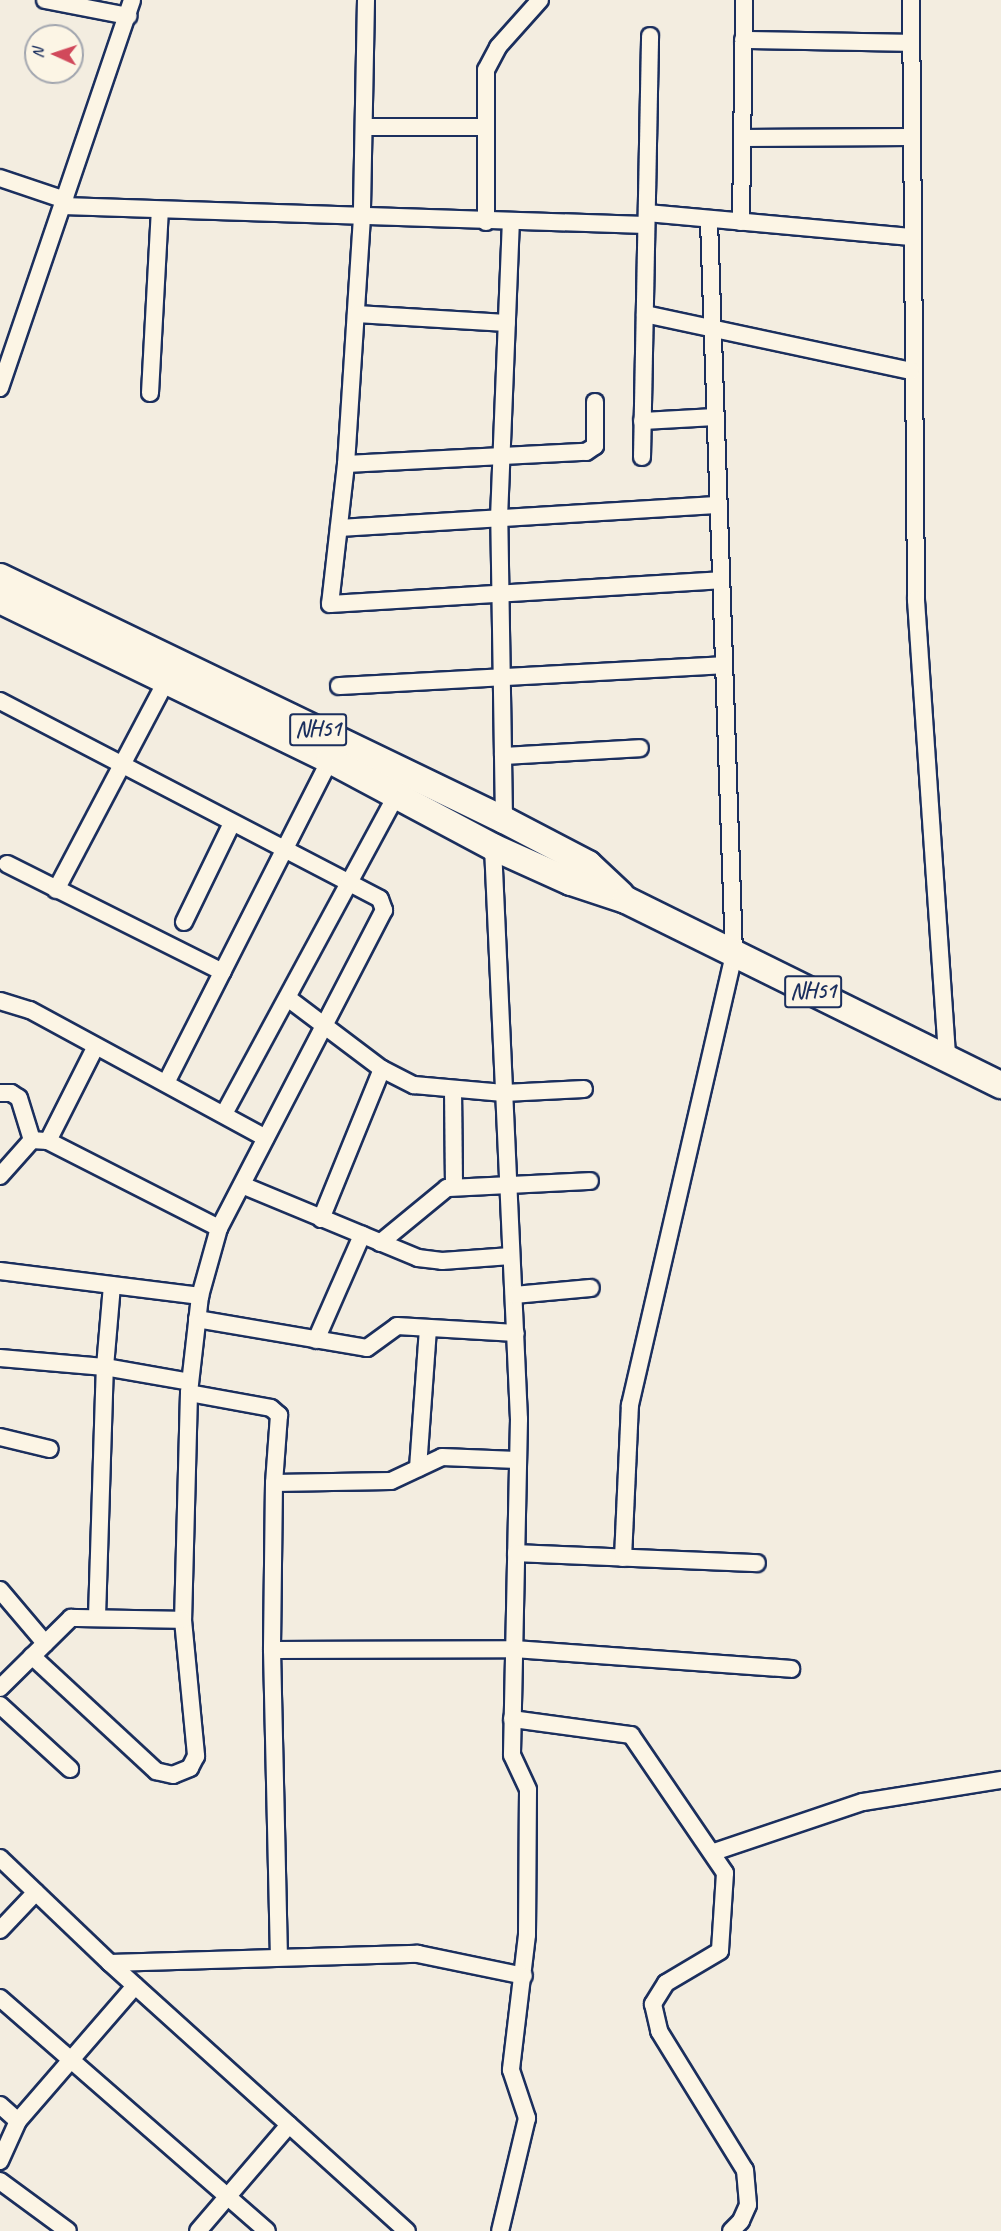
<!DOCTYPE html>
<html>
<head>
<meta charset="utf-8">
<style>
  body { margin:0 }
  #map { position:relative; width:1001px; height:2231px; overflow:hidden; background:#f3ede0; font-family:Caveat,sans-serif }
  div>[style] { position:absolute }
  .roads { filter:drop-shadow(2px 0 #1b2f5e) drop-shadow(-2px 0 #1b2f5e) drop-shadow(0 2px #1b2f5e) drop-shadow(0 -2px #1b2f5e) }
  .minor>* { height:16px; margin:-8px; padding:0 8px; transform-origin:8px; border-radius:8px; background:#fcf5e5 }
  .highway>* { height:26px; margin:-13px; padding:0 13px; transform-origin:13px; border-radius:13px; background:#fcf5e5 }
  span { translate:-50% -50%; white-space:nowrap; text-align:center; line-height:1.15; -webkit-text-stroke:5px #fcf5e5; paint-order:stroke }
  .shield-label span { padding:2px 4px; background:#fcf5e5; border:2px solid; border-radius:4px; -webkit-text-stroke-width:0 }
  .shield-label { font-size:22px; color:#1b2f5e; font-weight:700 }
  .north { position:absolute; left:24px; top:24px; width:60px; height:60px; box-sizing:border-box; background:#fcf5e5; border:2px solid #a2a6af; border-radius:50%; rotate:273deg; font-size:16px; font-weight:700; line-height:24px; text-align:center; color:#1b2f5e }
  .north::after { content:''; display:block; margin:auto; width:21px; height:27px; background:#d1495b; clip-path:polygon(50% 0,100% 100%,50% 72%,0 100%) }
</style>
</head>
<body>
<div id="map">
  <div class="roads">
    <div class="minor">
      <i style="left:45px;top:0;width:85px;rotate:10.9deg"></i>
      <i style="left:366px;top:0;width:217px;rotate:91.1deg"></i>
      <i style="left:362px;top:217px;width:248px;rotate:93.7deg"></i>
      <i style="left:346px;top:464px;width:141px;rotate:96.5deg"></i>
      <i style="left:330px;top:604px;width:391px;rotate:-3.5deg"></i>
      <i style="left:911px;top:0;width:600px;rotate:89.52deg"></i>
      <i style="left:916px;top:600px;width:458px;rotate:86.1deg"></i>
      <i style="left:743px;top:40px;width:167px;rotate:1deg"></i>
      <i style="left:364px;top:127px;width:121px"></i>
      <i style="left:742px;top:138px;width:168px;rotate:-0.3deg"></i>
      <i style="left:0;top:178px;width:69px;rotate:18.7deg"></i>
      <i style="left:63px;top:206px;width:583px;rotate:1.87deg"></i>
      <i style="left:647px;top:213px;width:265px;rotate:5.2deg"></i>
      <i style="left:486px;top:222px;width:152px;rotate:-90deg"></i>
      <i style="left:486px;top:70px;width:26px;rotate:-62deg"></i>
      <i style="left:498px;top:47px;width:63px;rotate:-48.2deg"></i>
      <i style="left:741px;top:222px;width:222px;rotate:-89.2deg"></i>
      <i style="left:356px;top:314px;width:151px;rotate:3.4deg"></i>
      <i style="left:645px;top:314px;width:272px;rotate:12.1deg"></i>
      <i style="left:0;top:388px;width:410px;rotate:-71.2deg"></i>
      <i style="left:150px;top:393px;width:183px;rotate:-86.9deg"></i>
      <i style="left:642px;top:421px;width:74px;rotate:-3.1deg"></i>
      <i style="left:642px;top:457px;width:421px;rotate:-88.9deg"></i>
      <i style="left:346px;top:464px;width:240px;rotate:-2.9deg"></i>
      <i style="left:586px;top:452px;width:11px;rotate:-34deg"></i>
      <i style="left:595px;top:446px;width:44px;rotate:-90deg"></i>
      <i style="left:339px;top:528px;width:378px;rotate:-3.5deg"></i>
      <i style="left:339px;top:686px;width:385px;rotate:-3.1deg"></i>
      <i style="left:0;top:701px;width:428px;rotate:27.5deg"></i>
      <i style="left:380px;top:899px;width:12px;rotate:70deg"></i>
      <i style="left:384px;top:910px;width:358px;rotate:117.4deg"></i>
      <i style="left:219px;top:1228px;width:71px;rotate:105.6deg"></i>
      <i style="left:200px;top:1296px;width:98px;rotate:96.5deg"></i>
      <i style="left:189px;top:1393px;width:227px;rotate:91.5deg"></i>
      <i style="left:183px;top:1620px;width:137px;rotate:84.5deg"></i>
      <i style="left:196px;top:1756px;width:13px;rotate:117deg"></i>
      <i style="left:190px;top:1768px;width:18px;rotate:158deg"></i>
      <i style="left:173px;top:1775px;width:17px;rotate:-167deg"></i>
      <i style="left:156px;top:1771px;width:169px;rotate:-137.2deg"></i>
      <i style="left:503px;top:756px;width:137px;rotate:-3.3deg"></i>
      <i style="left:504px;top:820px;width:302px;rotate:-90.9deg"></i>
      <i style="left:499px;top:518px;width:295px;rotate:-87.7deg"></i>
      <i style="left:493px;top:847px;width:573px;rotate:87.4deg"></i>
      <i style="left:519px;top:1419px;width:336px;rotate:91.2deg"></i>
      <i style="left:512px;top:1755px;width:38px;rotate:65deg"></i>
      <i style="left:528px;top:1790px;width:145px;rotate:90.4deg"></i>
      <i style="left:527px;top:1935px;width:136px;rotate:96.8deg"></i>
      <i style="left:511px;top:2070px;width:51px;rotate:71.6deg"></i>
      <i style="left:527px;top:2118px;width:116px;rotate:103.4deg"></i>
      <i style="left:7px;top:864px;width:241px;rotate:26.6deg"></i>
      <i style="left:56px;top:890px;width:234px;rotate:-62.2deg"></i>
      <i style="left:184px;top:922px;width:110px;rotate:-64.1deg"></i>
      <i style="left:289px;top:999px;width:116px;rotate:37deg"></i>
      <i style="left:382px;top:1069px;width:36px;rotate:27deg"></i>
      <i style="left:414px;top:1085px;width:90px;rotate:5.1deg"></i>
      <i style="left:504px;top:1093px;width:80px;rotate:-2.9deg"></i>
      <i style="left:0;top:1001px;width:31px;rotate:17deg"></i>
      <i style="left:30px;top:1010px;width:268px;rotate:28.5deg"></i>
      <i style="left:166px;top:1083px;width:362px;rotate:-63.1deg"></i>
      <i style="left:453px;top:1089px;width:98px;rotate:89.4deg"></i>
      <i style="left:0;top:1093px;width:11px"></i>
      <i style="left:11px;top:1093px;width:9px;rotate:32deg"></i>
      <i style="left:19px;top:1098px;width:44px;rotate:72.8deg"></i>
      <i style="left:224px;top:1114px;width:362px;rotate:-61.6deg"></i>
      <i style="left:48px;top:1141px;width:106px;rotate:-63.2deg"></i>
      <i style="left:0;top:1176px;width:48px;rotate:-48.4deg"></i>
      <i style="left:32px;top:1140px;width:16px;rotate:4deg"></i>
      <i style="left:48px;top:1141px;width:192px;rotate:27deg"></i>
      <i style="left:242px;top:1185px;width:191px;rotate:22.5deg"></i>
      <i style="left:418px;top:1258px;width:24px;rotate:7deg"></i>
      <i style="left:442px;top:1261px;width:69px;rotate:-4.1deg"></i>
      <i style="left:321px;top:1219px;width:162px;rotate:-67.9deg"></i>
      <i style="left:380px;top:1243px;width:87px;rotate:-39.4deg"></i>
      <i style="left:447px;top:1188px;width:143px;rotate:-2.8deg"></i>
      <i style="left:0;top:1271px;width:202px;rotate:7.1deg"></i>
      <i style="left:514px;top:1295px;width:77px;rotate:-5.2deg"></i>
      <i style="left:197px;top:1319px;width:172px;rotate:9.7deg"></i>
      <i style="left:367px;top:1348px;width:37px;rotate:-36deg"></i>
      <i style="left:397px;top:1326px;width:119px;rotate:3.4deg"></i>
      <i style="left:316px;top:1340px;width:115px;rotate:-66.3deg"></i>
      <i style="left:0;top:1358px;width:105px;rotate:4.9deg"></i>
      <i style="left:105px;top:1367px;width:86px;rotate:10deg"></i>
      <i style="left:189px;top:1393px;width:83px;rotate:10.4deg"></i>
      <i style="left:271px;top:1408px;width:11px;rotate:41deg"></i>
      <i style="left:279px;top:1415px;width:68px;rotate:94.2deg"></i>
      <i style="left:274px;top:1483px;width:167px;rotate:90.7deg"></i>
      <i style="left:272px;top:1650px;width:307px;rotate:88.7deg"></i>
      <i style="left:0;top:1437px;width:51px;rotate:13.5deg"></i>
      <i style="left:418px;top:1468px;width:140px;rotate:-85.9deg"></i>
      <i style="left:274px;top:1483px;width:117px;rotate:-1deg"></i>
      <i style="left:391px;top:1481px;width:56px;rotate:-25.2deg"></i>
      <i style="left:442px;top:1457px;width:75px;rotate:2.3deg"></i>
      <i style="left:516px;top:1553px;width:241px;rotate:2.4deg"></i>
      <i style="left:623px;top:1558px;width:153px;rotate:-87.4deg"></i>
      <i style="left:630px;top:1405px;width:462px;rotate:-77deg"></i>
      <i style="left:734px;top:955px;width:736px;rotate:-91.95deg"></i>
      <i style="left:0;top:1590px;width:70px;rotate:49.7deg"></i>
      <i style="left:97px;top:1617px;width:250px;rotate:-88.2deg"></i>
      <i style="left:105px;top:1367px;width:82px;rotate:-85.1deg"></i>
      <i style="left:272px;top:1650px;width:242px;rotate:-0.2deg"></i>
      <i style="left:514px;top:1649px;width:278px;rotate:4.1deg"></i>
      <i style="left:0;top:1688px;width:100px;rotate:-44.6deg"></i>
      <i style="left:71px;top:1618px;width:112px;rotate:1deg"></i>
      <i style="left:0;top:1705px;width:95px;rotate:42.4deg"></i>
      <i style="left:512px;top:1719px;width:120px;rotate:7.7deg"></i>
      <i style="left:631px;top:1735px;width:167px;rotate:55.7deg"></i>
      <i style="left:725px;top:1873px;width:78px;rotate:93.7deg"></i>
      <i style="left:720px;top:1951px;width:63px;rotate:149.3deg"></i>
      <i style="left:666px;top:1983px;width:25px;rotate:122deg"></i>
      <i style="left:653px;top:2004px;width:28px;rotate:77deg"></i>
      <i style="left:659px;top:2031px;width:163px;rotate:58.3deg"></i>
      <i style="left:745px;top:2170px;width:35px;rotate:85deg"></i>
      <i style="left:748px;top:2205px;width:17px;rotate:114deg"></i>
      <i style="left:741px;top:2221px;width:14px;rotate:135deg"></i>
      <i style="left:714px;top:1852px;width:157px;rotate:-18.6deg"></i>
      <i style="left:863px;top:1802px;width:140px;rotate:-9.1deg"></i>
      <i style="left:0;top:1858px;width:152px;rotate:43.7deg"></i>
      <i style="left:110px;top:1963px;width:400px;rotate:42.1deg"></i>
      <i style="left:0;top:1930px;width:52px;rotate:-46.5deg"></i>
      <i style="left:110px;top:1963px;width:308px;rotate:-1.7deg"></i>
      <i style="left:418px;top:1954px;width:108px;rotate:11.7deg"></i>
      <i style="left:0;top:1998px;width:354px;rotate:41.1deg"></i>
      <i style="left:0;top:2105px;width:24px;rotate:42deg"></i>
      <i style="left:0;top:2161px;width:44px;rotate:-65.8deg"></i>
      <i style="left:18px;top:2121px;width:179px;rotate:-49.1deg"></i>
      <i style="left:0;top:2181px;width:84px;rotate:36.3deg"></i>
      <i style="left:198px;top:2231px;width:140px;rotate:-49.4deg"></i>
    </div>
    <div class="highway">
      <i style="left:0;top:577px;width:560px;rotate:25.74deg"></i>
      <i style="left:504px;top:820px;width:95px;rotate:27.6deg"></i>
      <i style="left:588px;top:864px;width:45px;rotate:43.2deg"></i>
      <i style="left:0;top:600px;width:367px;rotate:25.9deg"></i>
      <i style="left:330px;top:760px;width:185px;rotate:28.1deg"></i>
      <i style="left:493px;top:847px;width:85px;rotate:24.2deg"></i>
      <i style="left:571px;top:882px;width:58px;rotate:18.1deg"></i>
      <i style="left:626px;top:900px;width:418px;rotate:26.3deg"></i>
    </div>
  </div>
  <div class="shield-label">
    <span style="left:318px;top:730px">NH51</span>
    <span style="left:813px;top:992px">NH51</span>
  </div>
  <div class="north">N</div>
</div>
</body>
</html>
